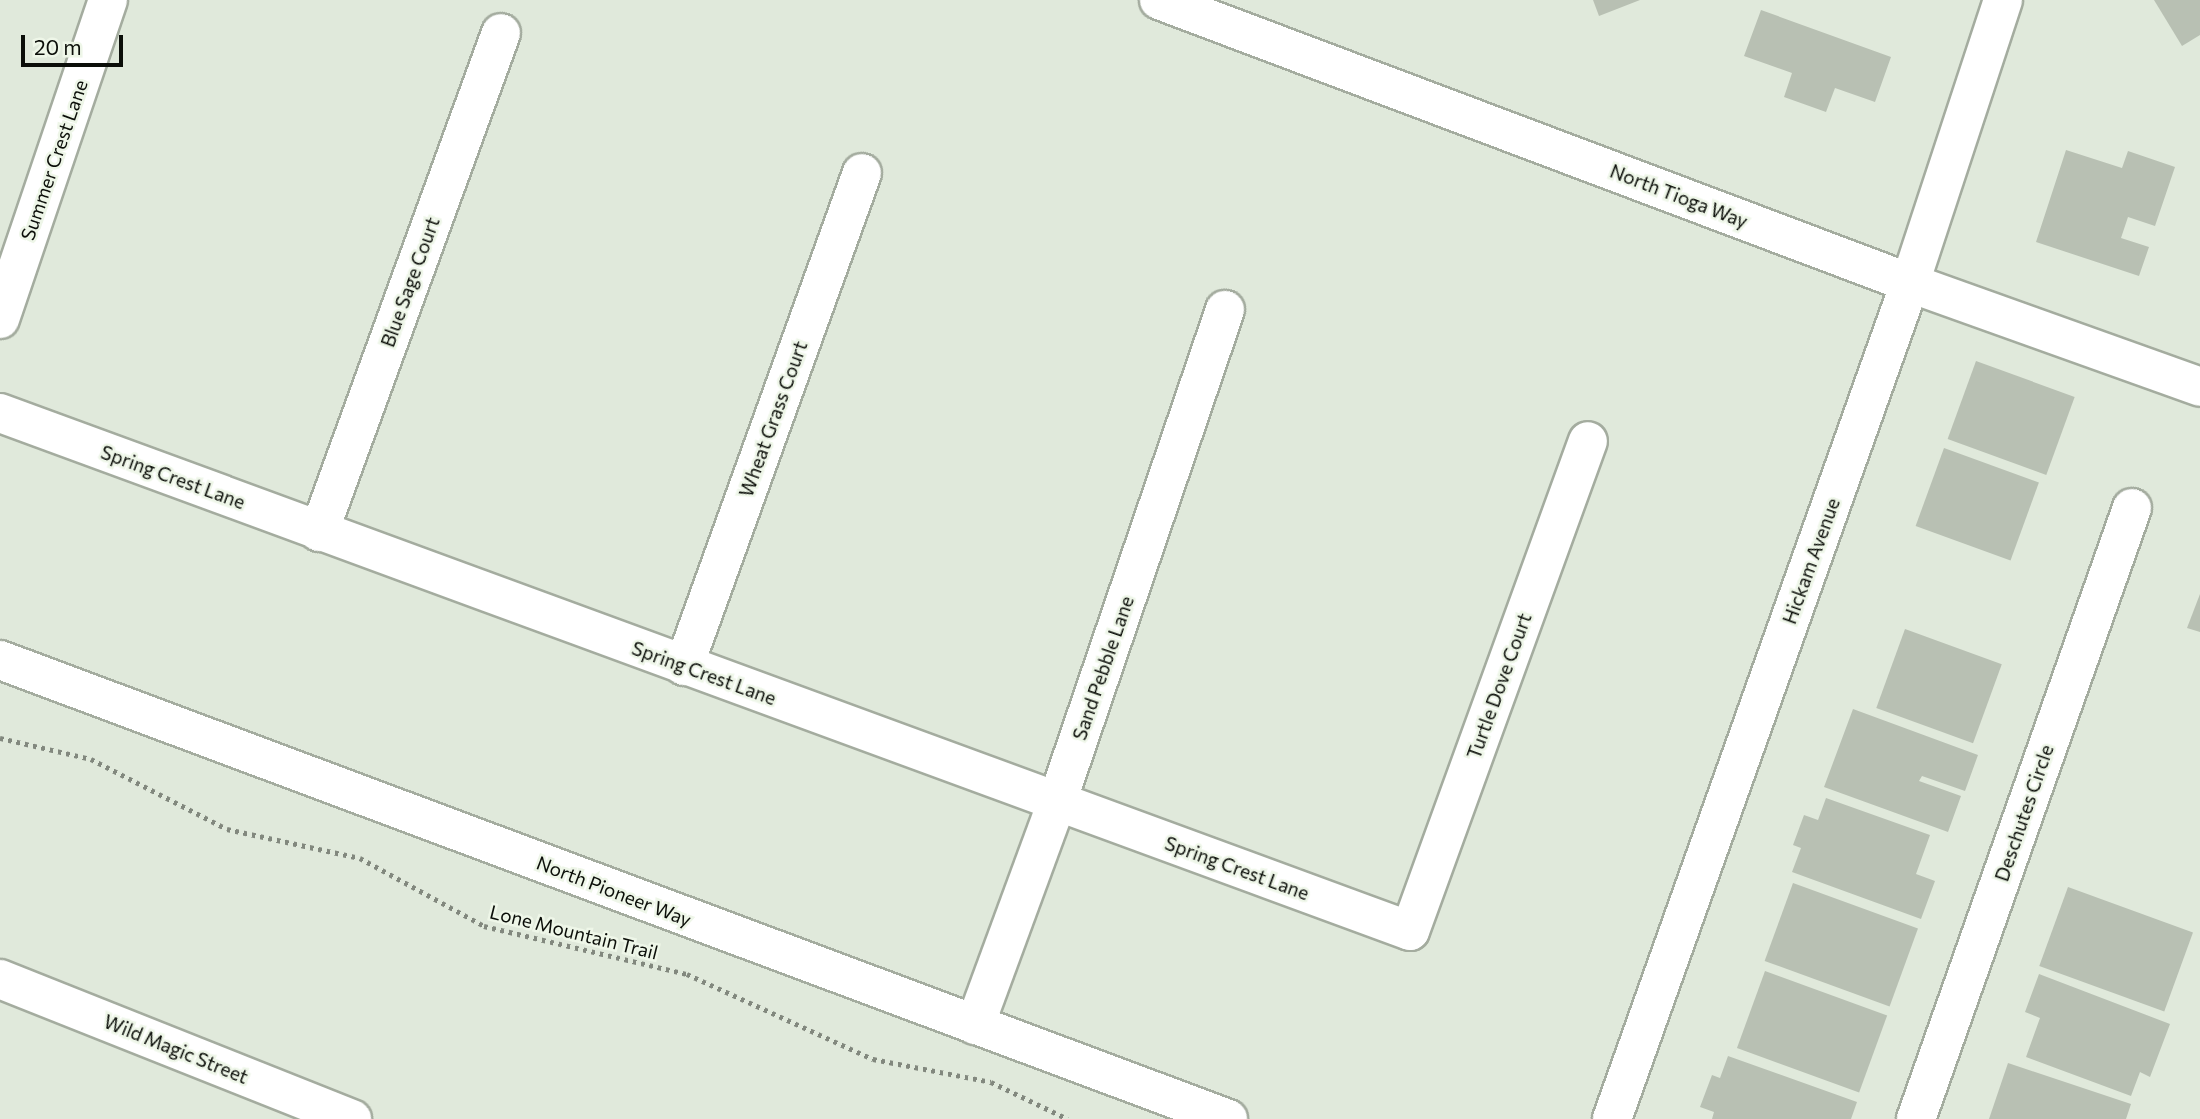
<!DOCTYPE html>
<html>
<head>
<meta charset="utf-8">
<style>
  body { margin:0 }
  #map { position:relative; width:2200px; height:1119px; overflow:hidden; background:#e0e9db; font-family:Commissioner,sans-serif }
  div>[style] { position:absolute }
  .building>* { inset:0; background:#b8c0b3; transform-origin:0 0 }
  .path>* { height:4.5px; margin-top:-2.25px; transform-origin:0; background:repeating-linear-gradient(90deg,#82887e 0 3.5px,transparent 0 8.5px) }
  .roads { filter:drop-shadow(2px 0 #a4ac9f) drop-shadow(-2px 0 #a4ac9f) drop-shadow(0 2px #a4ac9f) drop-shadow(0 -2px #a4ac9f) }
  .minor>* { height:38px; margin:-19px; padding:0 19px; transform-origin:19px; border-radius:19px; background:#fff }
  .tertiary>* { height:38px; margin:-19px; padding:0 19px; transform-origin:19px; border-radius:19px; background:#fff }
  span { translate:-50% -50%; white-space:nowrap; text-align:center; line-height:1.15; -webkit-text-stroke:5px #eef6e8; paint-order:stroke }
  .street-label { font-size:19px; color:#0b0e09 }
  .scale { position:absolute; left:21px; top:35px; width:102px; height:32px; box-sizing:border-box; border:4px solid #0b0e09; border-top:0; padding-left:9px; font-size:21px; line-height:24px; white-space:nowrap; color:#0b0e09; -webkit-text-stroke:5px #eef6e8; paint-order:stroke }
</style>
</head>
<body>
<div id="map">
  <div class="building">
    <i style="clip-path:polygon(1593px 0,1640px 0,1599px 16px)"></i>
    <i style="clip-path:polygon(2154px 0,2200px 0,2200px 35px,2182px 46px)"></i>
    <i style="clip-path:polygon(1761px 10px,1891px 57px,1875px 102px,1835px 88px,1826px 112px,1784px 97px,1792px 73px,1744px 56px)"></i>
    <i style="clip-path:polygon(2066px 150px,2122px 168px,2128px 151px,2175px 167px,2155px 226px,2128px 217px,2121px 238px,2149px 247px,2139px 276px,2036px 242px)"></i>
    <i style="left:1976px;top:361px;width:105px;height:83px;rotate:20deg"></i>
    <i style="left:1944px;top:448px;width:101px;height:83px;rotate:20deg"></i>
    <i style="clip-path:polygon(2200px 594px,2200px 632px,2187px 628px)"></i>
    <i style="left:1905px;top:629px;width:103px;height:84px;rotate:20deg"></i>
    <i style="clip-path:polygon(1853px 709px,1978px 755px,1965px 791px,1922px 776px,1919px 781px,1961px 796px,1948px 832px,1824px 787px)"></i>
    <i style="clip-path:polygon(1826px 798px,1930px 835px,1916px 874px,1935px 881px,1921px 919px,1792px 872px,1801px 848px,1793px 845px,1804px 815px,1818px 820px)"></i>
    <i style="left:1793px;top:883px;width:133px;height:83px;rotate:20deg"></i>
    <i style="left:2068px;top:887px;width:133px;height:84px;rotate:20deg"></i>
    <i style="left:1765px;top:971px;width:130px;height:82px;rotate:20deg"></i>
    <i style="clip-path:polygon(2039px 974px,2170px 1024px,2150px 1077px,2140px 1072px,2131px 1096px,2026px 1057px,2040px 1018px,2025px 1012px)"></i>
    <i style="clip-path:polygon(1728px 1056px,1857px 1102px,1851px 1119px,1712px 1119px,1714px 1112px,1700px 1107px,1712px 1075px,1720px 1078px)"></i>
    <i style="clip-path:polygon(2008px 1063px,2131px 1104px,2126px 1119px,1989px 1119px)"></i>
  </div>
  <div class="path">
    <i style="left:0;top:738px;width:93px;rotate:13deg"></i>
    <i style="left:91px;top:759px;width:153px;rotate:27.2deg"></i>
    <i style="left:227px;top:829px;width:136px;rotate:12.3deg"></i>
    <i style="left:360px;top:858px;width:141px;rotate:28.7deg"></i>
    <i style="left:484px;top:926px;width:209px;rotate:13.3deg"></i>
    <i style="left:687px;top:974px;width:205px;rotate:24.6deg"></i>
    <i style="left:873px;top:1059px;width:120px;rotate:11deg"></i>
    <i style="left:991px;top:1082px;width:85px;rotate:25.7deg"></i>
  </div>
  <div class="roads">
    <div class="minor">
      <i style="left:1159px;top:0;width:803px;rotate:20.65deg"></i>
      <i style="left:1910px;top:283px;width:308px;rotate:19.7deg"></i>
      <i style="left:0;top:319px;width:337px;rotate:-71.3deg"></i>
      <i style="left:0;top:413px;width:1502px;rotate:20.17deg"></i>
      <i style="left:1410px;top:931px;width:521px;rotate:-70.04deg"></i>
      <i style="left:319px;top:532px;width:531px;rotate:-69.96deg"></i>
      <i style="left:684px;top:666px;width:524px;rotate:-70.15deg"></i>
      <i style="left:0;top:979px;width:379px;rotate:21.7deg"></i>
      <i style="left:975px;top:1025px;width:238px;rotate:-69.8deg"></i>
      <i style="left:1057px;top:802px;width:520px;rotate:-71.15deg"></i>
      <i style="left:1916px;top:1119px;width:648px;rotate:-70.53deg"></i>
    </div>
    <div class="tertiary">
      <i style="left:0;top:660px;width:1311px;rotate:20.49deg"></i>
      <i style="left:1612px;top:1119px;width:888px;rotate:-70.38deg"></i>
      <i style="left:1910px;top:283px;width:298px;rotate:-71.8deg"></i>
    </div>
  </div>
  <div class="street-label">
    <span style="left:54px;top:160px;rotate:-71deg">Summer Crest Lane</span>
    <span style="left:1679px;top:196px;rotate:21deg">North Tioga Way</span>
    <span style="left:410px;top:282px;rotate:-70deg">Blue Sage Court</span>
    <span style="left:773px;top:419px;rotate:-70deg">Wheat Grass Court</span>
    <span style="left:173px;top:477px;rotate:20deg">Spring Crest Lane</span>
    <span style="left:1811px;top:561px;rotate:-70deg">Hickam Avenue</span>
    <span style="left:1103px;top:668px;rotate:-71deg">Sand Pebble Lane</span>
    <span style="left:704px;top:673px;rotate:20deg">Spring Crest Lane</span>
    <span style="left:1499px;top:686px;rotate:-70deg">Turtle Dove Court</span>
    <span style="left:2024px;top:813px;rotate:-71deg">Deschutes Circle</span>
    <span style="left:1237px;top:868px;rotate:20deg">Spring Crest Lane</span>
    <span style="left:614px;top:891px;rotate:21deg">North Pioneer Way</span>
    <span style="left:574px;top:932px;rotate:14deg">Lone Mountain Trail</span>
    <span style="left:176px;top:1049px;rotate:22deg">Wild Magic Street</span>
  </div>
  <div class="scale">20 m</div>
</div>
</body>
</html>
